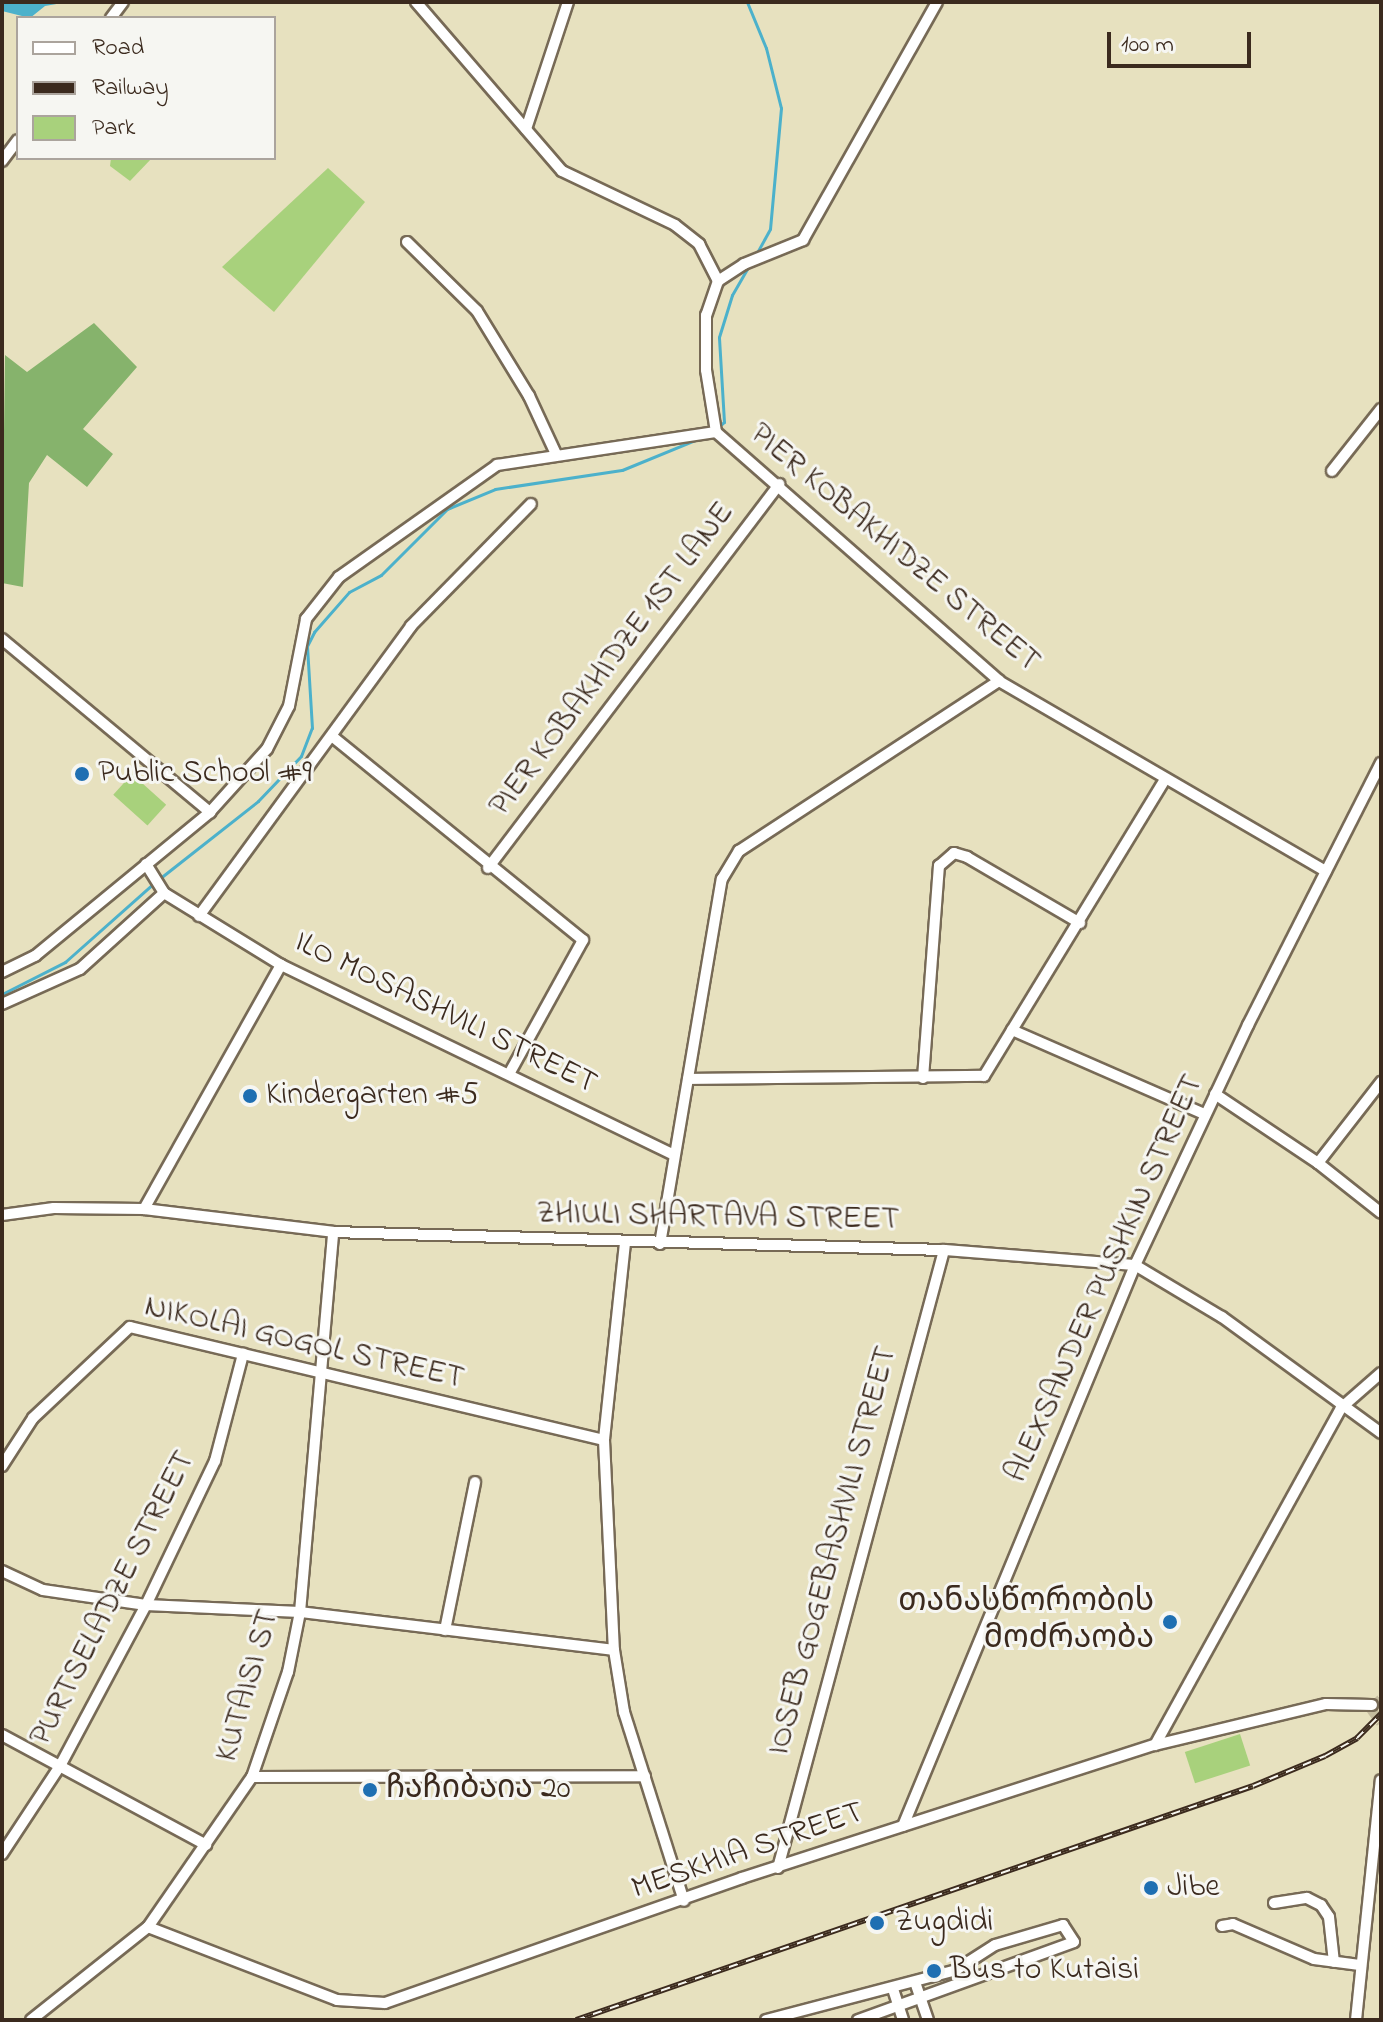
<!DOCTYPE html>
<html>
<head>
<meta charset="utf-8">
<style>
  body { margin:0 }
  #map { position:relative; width:1383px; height:2022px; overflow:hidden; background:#e7e1bf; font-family:"Indie Flower","Noto Sans Georgian",sans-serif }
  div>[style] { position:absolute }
  .green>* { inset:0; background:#a8d17c; transform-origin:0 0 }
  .forest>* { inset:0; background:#86b36c }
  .water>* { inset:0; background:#4cb1cb }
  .stream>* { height:3px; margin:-1.5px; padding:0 1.5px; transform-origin:1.5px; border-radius:1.5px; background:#4cb1cb }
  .minor-tunnel>* { height:10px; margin-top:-5px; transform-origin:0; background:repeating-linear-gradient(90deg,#c5bc9f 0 10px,transparent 0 15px) }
  .roads { filter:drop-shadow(2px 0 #776a56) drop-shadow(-2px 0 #776a56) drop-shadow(0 2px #776a56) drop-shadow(0 -2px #776a56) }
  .minor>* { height:10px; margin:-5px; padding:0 5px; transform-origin:5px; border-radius:5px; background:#fff }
  .rail>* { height:6px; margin-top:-3px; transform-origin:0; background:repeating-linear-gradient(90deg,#f6f6f2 0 9px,#3b2a1e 0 18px); box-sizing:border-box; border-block:2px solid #3b2a1e }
  .dots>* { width:22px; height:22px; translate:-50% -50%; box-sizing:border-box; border:4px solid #f6f6f2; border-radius:50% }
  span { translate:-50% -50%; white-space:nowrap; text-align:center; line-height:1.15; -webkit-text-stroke:6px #f6f6f2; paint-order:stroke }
  .street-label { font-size:32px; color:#3b2a1e }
  .poi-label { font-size:32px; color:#3b2a1e }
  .left { translate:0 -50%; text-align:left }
  .right { translate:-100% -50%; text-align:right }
  .frame { position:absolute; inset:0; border:4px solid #3b2a1e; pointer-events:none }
  .legend { position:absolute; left:16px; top:16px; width:260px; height:144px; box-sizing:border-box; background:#f6f6f2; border:2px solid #aba49d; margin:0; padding:10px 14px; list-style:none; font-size:24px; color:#3b2a1e }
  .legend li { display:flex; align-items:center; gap:16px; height:40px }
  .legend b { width:40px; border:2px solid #aba49d }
  .scale { position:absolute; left:1107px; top:32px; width:144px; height:36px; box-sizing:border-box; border:4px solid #3b2a1e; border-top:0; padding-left:10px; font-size:24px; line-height:28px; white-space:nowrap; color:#3b2a1e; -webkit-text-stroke:6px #f6f6f2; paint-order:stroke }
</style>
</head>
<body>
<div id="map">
  <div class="green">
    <i style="clip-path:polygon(111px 158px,152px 158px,130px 181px,110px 166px)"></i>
    <i style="clip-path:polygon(328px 168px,365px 202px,274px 312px,222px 267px)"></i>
    <i style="left:132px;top:774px;width:46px;height:28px;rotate:42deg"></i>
    <i style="left:1240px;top:1734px;width:33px;height:58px;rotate:72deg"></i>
  </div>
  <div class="forest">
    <i style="clip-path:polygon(94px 323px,137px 367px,83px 429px,113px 454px,87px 487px,47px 455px,29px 483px,23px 587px,2px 583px,5px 355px,27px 372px)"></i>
  </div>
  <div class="water">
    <i style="clip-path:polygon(2px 2px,68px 2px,45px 6px,30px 18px,2px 11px)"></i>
  </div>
  <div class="stream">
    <i style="left:747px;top:2px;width:50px;rotate:67.6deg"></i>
    <i style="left:766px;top:48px;width:62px;rotate:76deg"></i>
    <i style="left:781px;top:108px;width:121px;rotate:95.2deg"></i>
    <i style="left:770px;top:229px;width:31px;rotate:119deg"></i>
    <i style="left:717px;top:428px;width:9px;rotate:-41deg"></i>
    <i style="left:724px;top:422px;width:85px;rotate:-93.4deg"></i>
    <i style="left:719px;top:337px;width:44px;rotate:-72.8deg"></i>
    <i style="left:732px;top:295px;width:34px;rotate:-60deg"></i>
    <i style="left:159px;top:879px;width:126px;rotate:-38.2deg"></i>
    <i style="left:258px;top:801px;width:62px;rotate:-46.3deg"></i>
    <i style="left:301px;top:756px;width:30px;rotate:-69deg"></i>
    <i style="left:312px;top:728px;width:82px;rotate:-93.5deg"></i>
    <i style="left:307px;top:646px;width:16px;rotate:-63deg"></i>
    <i style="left:314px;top:632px;width:53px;rotate:-48.8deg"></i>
    <i style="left:349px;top:592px;width:36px;rotate:-28deg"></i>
    <i style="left:381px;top:575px;width:93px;rotate:-45deg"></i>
    <i style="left:447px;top:509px;width:52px;rotate:-22.6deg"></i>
    <i style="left:495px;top:489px;width:128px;rotate:-8.5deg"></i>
    <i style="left:622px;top:470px;width:84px;rotate:-22.3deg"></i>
    <i style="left:2px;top:994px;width:71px;rotate:-26.9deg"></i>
    <i style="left:65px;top:962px;width:118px;rotate:-41.6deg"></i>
  </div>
  <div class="minor-tunnel">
    <i style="left:1381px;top:1699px;width:14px;rotate:135deg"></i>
    <i style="left:1371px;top:1709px;width:17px;rotate:54deg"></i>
  </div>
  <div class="roads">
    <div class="minor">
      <i style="left:416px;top:2px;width:223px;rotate:49.2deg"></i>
      <i style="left:562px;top:171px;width:125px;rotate:25.5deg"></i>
      <i style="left:675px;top:225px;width:31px;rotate:38deg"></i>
      <i style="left:699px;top:244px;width:42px;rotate:62.8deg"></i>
      <i style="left:718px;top:281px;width:36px;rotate:109deg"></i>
      <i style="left:706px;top:315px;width:55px;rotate:90deg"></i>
      <i style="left:706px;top:370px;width:63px;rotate:80.8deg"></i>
      <i style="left:111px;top:18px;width:20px;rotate:-53deg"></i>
      <i style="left:526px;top:129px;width:134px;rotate:-71.7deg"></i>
      <i style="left:2px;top:161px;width:26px;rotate:-53deg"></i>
      <i style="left:407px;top:242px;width:98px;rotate:44.6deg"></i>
      <i style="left:477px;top:311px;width:100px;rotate:58.5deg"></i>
      <i style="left:529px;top:396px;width:64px;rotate:65deg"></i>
      <i style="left:718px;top:281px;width:31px;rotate:-33deg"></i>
      <i style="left:744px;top:264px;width:64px;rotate:-22.1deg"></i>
      <i style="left:803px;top:240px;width:273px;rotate:-60.6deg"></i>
      <i style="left:716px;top:432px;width:377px;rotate:41.3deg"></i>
      <i style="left:999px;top:681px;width:378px;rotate:30.2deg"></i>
      <i style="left:1332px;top:471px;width:79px;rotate:-51.7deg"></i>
      <i style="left:2px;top:639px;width:271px;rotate:39.8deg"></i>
      <i style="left:333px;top:737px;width:322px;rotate:39.1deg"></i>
      <i style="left:583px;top:940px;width:151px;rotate:118.9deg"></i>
      <i style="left:146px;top:864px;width:34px;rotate:58deg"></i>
      <i style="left:164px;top:893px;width:137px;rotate:31.6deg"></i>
      <i style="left:281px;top:965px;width:434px;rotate:25.8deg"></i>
      <i style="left:488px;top:868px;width:482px;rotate:-52.8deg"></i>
      <i style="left:199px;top:916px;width:359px;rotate:-53.8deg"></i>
      <i style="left:411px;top:626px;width:171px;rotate:-45.5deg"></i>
      <i style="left:2px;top:972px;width:37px;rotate:-26deg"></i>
      <i style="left:35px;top:956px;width:227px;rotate:-39.4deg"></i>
      <i style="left:210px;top:812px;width:85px;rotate:-47.9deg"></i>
      <i style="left:267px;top:749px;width:48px;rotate:-62.9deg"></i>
      <i style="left:289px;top:706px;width:89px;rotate:-78.9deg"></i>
      <i style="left:306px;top:619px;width:53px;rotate:-51.8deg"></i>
      <i style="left:339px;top:577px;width:194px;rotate:-35.3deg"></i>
      <i style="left:497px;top:465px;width:221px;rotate:-8.6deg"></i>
      <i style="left:2px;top:1004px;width:85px;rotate:-24.2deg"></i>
      <i style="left:80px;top:969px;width:113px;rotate:-42.1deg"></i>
      <i style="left:1012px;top:1030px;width:210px;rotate:23.6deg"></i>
      <i style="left:923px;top:1078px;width:213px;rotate:-85.7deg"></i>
      <i style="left:939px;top:866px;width:20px;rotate:-41deg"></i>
      <i style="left:954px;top:853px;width:14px;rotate:17deg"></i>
      <i style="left:967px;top:857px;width:131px;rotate:30.3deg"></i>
      <i style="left:688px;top:1079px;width:296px;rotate:-0.6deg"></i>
      <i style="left:984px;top:1076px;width:348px;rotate:-58.6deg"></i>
      <i style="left:1215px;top:1094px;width:124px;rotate:33.8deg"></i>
      <i style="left:1318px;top:1163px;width:80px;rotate:38.4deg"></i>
      <i style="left:1318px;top:1163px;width:103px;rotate:-52.1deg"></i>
      <i style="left:144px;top:1209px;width:280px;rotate:-60.7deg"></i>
      <i style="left:2px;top:1215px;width:52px;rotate:-7.7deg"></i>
      <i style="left:54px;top:1208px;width:90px;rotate:0.6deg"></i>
      <i style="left:144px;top:1209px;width:190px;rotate:6.9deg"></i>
      <i style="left:333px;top:1232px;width:611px;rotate:1.69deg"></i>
      <i style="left:944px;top:1250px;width:192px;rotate:4.5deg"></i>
      <i style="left:1135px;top:1265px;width:101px;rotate:30.9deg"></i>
      <i style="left:1222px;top:1317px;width:197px;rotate:36.1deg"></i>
      <i style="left:625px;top:1243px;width:198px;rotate:96.1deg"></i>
      <i style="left:604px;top:1440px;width:210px;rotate:87.3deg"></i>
      <i style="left:614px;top:1650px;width:63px;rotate:80.8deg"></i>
      <i style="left:624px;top:1712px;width:198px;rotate:72.4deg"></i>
      <i style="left:660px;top:1244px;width:370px;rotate:-80.4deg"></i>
      <i style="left:722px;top:879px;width:33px;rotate:-59deg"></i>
      <i style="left:739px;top:851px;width:311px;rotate:-33.2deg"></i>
      <i style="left:2px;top:1466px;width:57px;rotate:-57.1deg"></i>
      <i style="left:33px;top:1418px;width:133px;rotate:-43.2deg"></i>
      <i style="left:130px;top:1327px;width:487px;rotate:13.4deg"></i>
      <i style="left:2px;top:1571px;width:45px;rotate:24.9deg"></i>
      <i style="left:43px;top:1590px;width:104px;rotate:8.3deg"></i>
      <i style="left:146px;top:1605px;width:154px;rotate:2.6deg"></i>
      <i style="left:300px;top:1612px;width:316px;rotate:6.9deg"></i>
      <i style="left:445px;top:1630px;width:151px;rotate:-78.5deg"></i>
      <i style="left:2px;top:1735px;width:232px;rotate:28.3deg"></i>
      <i style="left:1155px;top:1745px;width:385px;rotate:-61.1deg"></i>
      <i style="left:1341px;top:1408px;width:53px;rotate:-41.2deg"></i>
      <i style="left:252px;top:1777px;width:393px;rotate:-0.1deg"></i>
      <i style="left:903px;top:1826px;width:609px;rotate:-67.52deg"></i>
      <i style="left:1136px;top:1263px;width:263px;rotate:-64.8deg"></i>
      <i style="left:1248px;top:1025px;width:294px;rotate:-63.1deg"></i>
      <i style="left:2px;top:1854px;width:105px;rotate:-56.6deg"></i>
      <i style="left:60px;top:1766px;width:183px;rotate:-61.9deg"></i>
      <i style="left:146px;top:1605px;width:160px;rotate:-64.4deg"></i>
      <i style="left:215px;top:1461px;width:111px;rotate:-75.3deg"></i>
      <i style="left:778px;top:1868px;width:640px;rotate:-74.96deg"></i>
      <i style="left:1274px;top:1903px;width:33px;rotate:-9deg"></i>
      <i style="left:1307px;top:1898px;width:16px;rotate:27deg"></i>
      <i style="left:1321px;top:1905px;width:14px;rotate:56deg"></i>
      <i style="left:1329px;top:1917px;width:45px;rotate:83.7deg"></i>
      <i style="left:1222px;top:1926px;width:11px;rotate:-10deg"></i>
      <i style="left:1233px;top:1924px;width:88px;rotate:23.4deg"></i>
      <i style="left:1314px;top:1959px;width:46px;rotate:7.4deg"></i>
      <i style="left:148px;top:1927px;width:203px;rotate:21.1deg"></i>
      <i style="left:337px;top:2000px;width:48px;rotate:3.6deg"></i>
      <i style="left:385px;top:2003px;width:378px;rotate:-19.3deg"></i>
      <i style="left:742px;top:1878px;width:434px;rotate:-17.9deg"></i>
      <i style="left:1155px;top:1745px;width:176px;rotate:-13.5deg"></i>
      <i style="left:1326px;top:1704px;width:46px;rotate:1.2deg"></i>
      <i style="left:915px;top:1982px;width:40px;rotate:71.1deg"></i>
      <i style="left:893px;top:1989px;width:33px;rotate:72deg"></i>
      <i style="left:31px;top:2020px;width:149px;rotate:-38.5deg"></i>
      <i style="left:148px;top:1927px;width:183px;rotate:-55.3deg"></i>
      <i style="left:252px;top:1777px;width:111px;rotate:-71.1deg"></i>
      <i style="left:288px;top:1672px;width:61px;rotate:-78.7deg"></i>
      <i style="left:300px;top:1612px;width:381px;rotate:-85deg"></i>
      <i style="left:766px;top:2020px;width:196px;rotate:-14.7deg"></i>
      <i style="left:956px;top:1970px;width:46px;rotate:-32.7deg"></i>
      <i style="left:995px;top:1945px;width:71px;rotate:-16.4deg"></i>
      <i style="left:1063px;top:1925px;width:20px;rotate:57deg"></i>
      <i style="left:1074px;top:1942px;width:230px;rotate:160.1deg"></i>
      <i style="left:1356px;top:2020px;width:241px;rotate:-84.1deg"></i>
    </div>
  </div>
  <div class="rail">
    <i style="left:576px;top:2020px;width:716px;rotate:-19.07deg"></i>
    <i style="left:1253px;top:1786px;width:78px;rotate:-22.6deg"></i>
    <i style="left:1325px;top:1756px;width:37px;rotate:-29deg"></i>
    <i style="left:1357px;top:1738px;width:34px;rotate:-45deg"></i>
  </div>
  <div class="dots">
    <i style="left:82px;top:774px;background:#1f6fb2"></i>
    <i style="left:250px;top:1096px;background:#1f6fb2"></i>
    <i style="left:1170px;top:1622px;background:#1f6fb2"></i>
    <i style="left:370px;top:1790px;background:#1f6fb2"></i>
    <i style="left:1151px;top:1888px;background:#1f6fb2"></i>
    <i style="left:877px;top:1923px;background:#1f6fb2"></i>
    <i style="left:934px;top:1971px;background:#1f6fb2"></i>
  </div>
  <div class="street-label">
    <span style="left:894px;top:549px;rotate:40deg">PIER KOBAKHIDZE STREET</span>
    <span style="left:613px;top:660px;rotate:-53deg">PIER KOBAKHIDZE 1ST LANE</span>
    <span style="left:445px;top:1014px;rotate:26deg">ILO MOSASHVILI STREET</span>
    <span style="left:718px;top:1218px;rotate:1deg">ZHIULI SHARTAVA STREET</span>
    <span style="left:1106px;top:1279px;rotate:-66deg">ALEXSANDER PUSHKIN STREET</span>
    <span style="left:304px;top:1344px;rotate:13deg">NIKOLAI GOGOL STREET</span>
    <span style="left:834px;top:1551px;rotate:-75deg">IOSEB GOGEBASHVILI STREET</span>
    <span style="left:114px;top:1599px;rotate:-63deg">PURTSELADZE STREET</span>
    <span style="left:249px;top:1686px;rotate:-74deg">KUTAISI ST</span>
    <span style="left:748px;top:1852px;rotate:-19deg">MESKHIA STREET</span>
  </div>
  <div class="poi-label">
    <span class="left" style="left:98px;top:774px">Public School #9</span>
    <span class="left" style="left:266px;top:1096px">Kindergarten #5</span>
    <span class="right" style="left:1154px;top:1622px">თანასწორობის<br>მოძრაობა</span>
    <span class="left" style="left:386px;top:1790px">ჩაჩიბაია 20</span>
    <span class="left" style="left:1167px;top:1888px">Jibe</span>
    <span class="left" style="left:895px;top:1923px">Zugdidi</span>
    <span class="left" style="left:950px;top:1971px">Bus to Kutaisi</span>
  </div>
  <div class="frame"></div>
  <ul class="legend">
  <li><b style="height:10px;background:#fff"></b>Road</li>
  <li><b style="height:10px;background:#3b2a1e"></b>Railway</li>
  <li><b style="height:22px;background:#a8d17c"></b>Park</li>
  </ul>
  <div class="scale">100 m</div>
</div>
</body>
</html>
